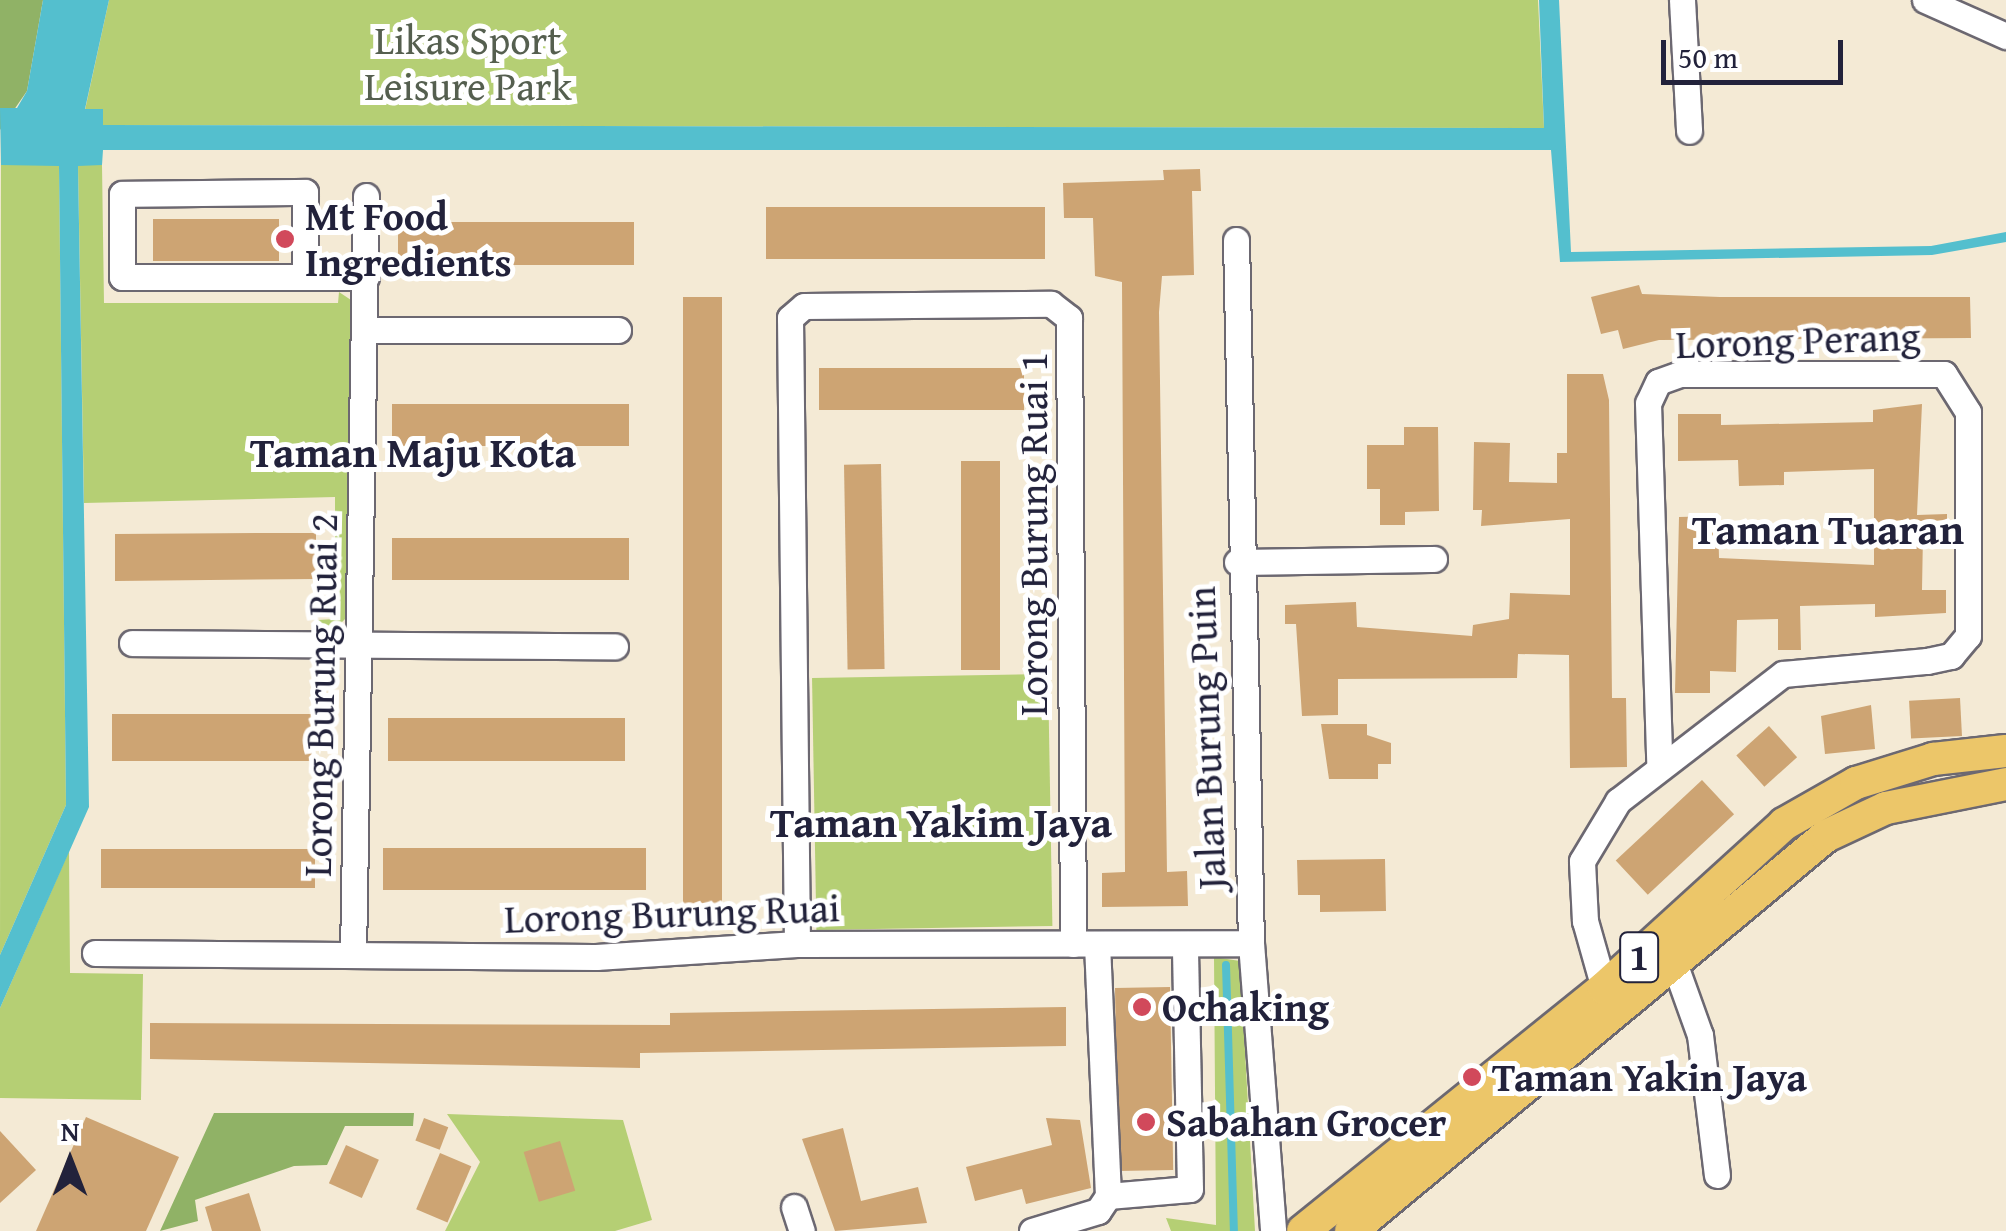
<!DOCTYPE html>
<html>
<head>
<meta charset="utf-8">
<style>
  body { margin:0 }
  #map { position:relative; width:2006px; height:1231px; overflow:hidden; background:#f4ead5; font-family:"Gentium Book Plus",serif }
  div>[style] { position:absolute }
  .green>* { inset:0; background:#b5cf74; transform-origin:0 0 }
  .forest>* { inset:0; background:#90b266 }
  .water>* { inset:0; background:#54bfce }
  .stream>* { height:8px; margin:-4px; padding:0 4px; transform-origin:4px; border-radius:4px; background:#54bfce }
  .building>* { inset:0; background:#cda473; transform-origin:0 0 }
  .roads { filter:drop-shadow(2px 0 #6c6871) drop-shadow(-2px 0 #6c6871) drop-shadow(0 2px #6c6871) drop-shadow(0 -2px #6c6871) }
  .minor>* { height:25px; margin:-12.5px; padding:0 12.5px; transform-origin:12.5px; border-radius:12.5px; background:#fff }
  .major>* { height:32px; margin:-16px; padding:0 16px; transform-origin:16px; border-radius:16px; background:#ecc669 }
  .dots>* { width:28px; height:28px; translate:-50% -50%; box-sizing:border-box; border:5px solid #fff; border-radius:50% }
  span { translate:-50% -50%; white-space:nowrap; text-align:center; line-height:1.15; -webkit-text-stroke:10px #fff; paint-order:stroke }
  .shield-label span { padding:2px 8px; background:#fff; border:2px solid; border-radius:8px; -webkit-text-stroke-width:0 }
  .shield-label { font-size:38px; color:#22223b; font-weight:700 }
  .park-label { font-size:40px; color:#555f4f }
  .poi-label { font-size:40px; color:#22223b; font-weight:700 }
  .left { translate:0 -50%; text-align:left }
  .street-label { font-size:40px; color:#22223b }
  .neighbourhood-label { font-size:42px; color:#22223b; font-weight:700 }
  .north { position:absolute; left:20px; top:1111px; width:100px; height:100px; -webkit-text-stroke:8px #fff; paint-order:stroke; rotate:0deg; font-size:28px; font-weight:700; line-height:40px; text-align:center; color:#22223b }
  .north::after { content:''; display:block; margin:auto; width:35px; height:45px; background:#22223b; clip-path:polygon(50% 0,100% 100%,50% 72%,0 100%) }
  .scale { position:absolute; left:1661px; top:40px; width:182px; height:45px; box-sizing:border-box; border:5px solid #22223b; border-top:0; padding-left:12px; font-size:30px; line-height:35px; white-space:nowrap; color:#22223b; -webkit-text-stroke:8px #fff; paint-order:stroke }
</style>
</head>
<body>
<div id="map">
  <div class="green">
    <i style="clip-path:polygon(109px 0,1538px 0,1544px 128px,102px 125px,102px 109px,85px 110px)"></i>
    <i style="clip-path:polygon(1px 130px,1px 165px,59px 165px,66px 805px,0 955px)"></i>
    <i style="clip-path:polygon(78px 165px,102px 165px,104px 303px,338px 303px,339px 292px,354px 302px,349px 615px,339px 625px,317px 629px,318px 620px,335px 619px,335px 497px,84px 503px)"></i>
    <i style="left:1048px;top:674px;width:252px;height:236px;rotate:89deg"></i>
    <i style="clip-path:polygon(69px 851px,70px 973px,143px 974px,141px 1100px,0 1098px,0 1008px)"></i>
    <i style="clip-path:polygon(1214px 957px,1240px 961px,1255px 1231px,1171px 1231px,1166px 1218px,1216px 1225px)"></i>
    <i style="clip-path:polygon(447px 1114px,623px 1120px,652px 1220px,615px 1231px,445px 1231px,480px 1162px)"></i>
  </div>
  <div class="forest">
    <i style="clip-path:polygon(0 0,43px 0,27px 91px,0 130px)"></i>
    <i style="clip-path:polygon(214px 1113px,414px 1113px,413px 1126px,345px 1126px,327px 1165px,294px 1166px,195px 1200px,198px 1221px,160px 1231px)"></i>
  </div>
  <div class="water">
    <i style="clip-path:polygon(43px 0,109px 0,85px 109px,103px 109px,103px 125px,1544px 128px,1539px 0,1559px 0,1571px 252px,1931px 246px,2006px 232px,2006px 242px,1932px 255px,1560px 262px,1551px 150px,103px 150px,102px 165px,78px 166px,89px 807px,0 1008px,0 955px,66px 805px,59px 166px,1px 165px,0 108px,17px 108px,27px 91px)"></i>
  </div>
  <div class="stream">
    <i style="left:1226px;top:965px;width:266px;rotate:88.3deg"></i>
  </div>
  <div class="building">
    <i style="clip-path:polygon(1200px 169px,1201px 191px,1192px 191px,1194px 275px,1162px 276px,1159px 312px,1167px 872px,1187px 871px,1188px 906px,1102px 907px,1102px 873px,1125px 872px,1122px 282px,1095px 276px,1093px 218px,1064px 218px,1063px 183px,1164px 180px,1163px 170px)"></i>
    <i style="left:1045px;top:207px;width:52px;height:279px;rotate:90deg"></i>
    <i style="left:153px;top:219px;width:126px;height:42px"></i>
    <i style="left:398px;top:222px;width:236px;height:43px"></i>
    <i style="clip-path:polygon(1639px 285px,1642px 294px,1720px 297px,1970px 297px,1971px 338px,1659px 340px,1623px 349px,1618px 330px,1601px 334px,1591px 297px)"></i>
    <i style="left:683px;top:297px;width:39px;height:614px"></i>
    <i style="left:1024px;top:368px;width:42px;height:205px;rotate:90deg"></i>
    <i style="clip-path:polygon(1567px 374px,1603px 374px,1609px 400px,1612px 698px,1626px 698px,1627px 767px,1570px 768px,1569px 655px,1518px 654px,1517px 678px,1338px 679px,1338px 715px,1302px 716px,1296px 624px,1285px 624px,1285px 605px,1356px 602px,1357px 627px,1472px 636px,1473px 625px,1509px 619px,1510px 593px,1570px 595px,1570px 519px,1481px 526px,1482px 510px,1473px 510px,1474px 442px,1510px 443px,1509px 482px,1557px 483px,1557px 453px,1567px 453px)"></i>
    <i style="left:392px;top:404px;width:237px;height:42px"></i>
    <i style="clip-path:polygon(1922px 404px,1917px 515px,1947px 514px,1947px 533px,1923px 534px,1922px 590px,1946px 590px,1946px 613px,1875px 617px,1875px 604px,1800px 606px,1801px 650px,1778px 650px,1778px 619px,1737px 620px,1736px 672px,1710px 671px,1710px 693px,1675px 693px,1679px 517px,1718px 516px,1719px 558px,1874px 565px,1874px 469px,1784px 472px,1784px 485px,1739px 486px,1738px 460px,1678px 461px,1678px 414px,1721px 414px,1721px 425px,1873px 422px,1873px 410px)"></i>
    <i style="clip-path:polygon(1404px 427px,1438px 427px,1439px 511px,1405px 512px,1405px 525px,1380px 525px,1380px 489px,1367px 489px,1367px 445px,1404px 445px)"></i>
    <i style="left:961px;top:461px;width:39px;height:209px"></i>
    <i style="left:881px;top:464px;width:205px;height:37px;rotate:89deg"></i>
    <i style="clip-path:polygon(261px 533px,316px 533px,316px 579px,115px 581px,115px 534px)"></i>
    <i style="left:392px;top:538px;width:237px;height:42px"></i>
    <i style="left:1960px;top:698px;width:38px;height:51px;rotate:87deg"></i>
    <i style="clip-path:polygon(1871px 705px,1875px 749px,1825px 754px,1821px 716px)"></i>
    <i style="left:312px;top:714px;width:47px;height:200px;rotate:90deg"></i>
    <i style="left:388px;top:718px;width:237px;height:43px"></i>
    <i style="clip-path:polygon(1321px 724px,1367px 724px,1367px 735px,1391px 743px,1391px 764px,1378px 764px,1378px 779px,1329px 779px)"></i>
    <i style="left:1769px;top:726px;width:42px;height:44px;rotate:48deg"></i>
    <i style="left:1702px;top:780px;width:47px;height:118px;rotate:47deg"></i>
    <i style="left:383px;top:848px;width:263px;height:42px"></i>
    <i style="left:101px;top:849px;width:214px;height:39px"></i>
    <i style="clip-path:polygon(1385px 859px,1386px 911px,1320px 912px,1320px 895px,1298px 895px,1297px 860px)"></i>
    <i style="left:1170px;top:987px;width:183px;height:55px;rotate:89deg"></i>
    <i style="clip-path:polygon(1066px 1007px,1066px 1046px,640px 1053px,640px 1068px,150px 1059px,150px 1023px,670px 1025px,670px 1013px)"></i>
    <i style="clip-path:polygon(86px 1117px,179px 1157px,146px 1231px,36px 1231px)"></i>
    <i style="left:424px;top:1118px;width:26px;height:24px;rotate:21deg"></i>
    <i style="clip-path:polygon(1046px 1118px,1080px 1120px,1091px 1188px,1026px 1204px,1022px 1189px,975px 1201px,966px 1167px,1052px 1145px)"></i>
    <i style="clip-path:polygon(843px 1128px,861px 1201px,918px 1187px,927px 1223px,835px 1231px,802px 1139px)"></i>
    <i style="clip-path:polygon(0 1131px,36px 1170px,0 1203px)"></i>
    <i style="left:560px;top:1141px;width:52px;height:38px;rotate:73deg"></i>
    <i style="left:346px;top:1145px;width:36px;height:42px;rotate:24deg"></i>
    <i style="left:440px;top:1153px;width:34px;height:61px;rotate:23deg"></i>
    <i style="clip-path:polygon(249px 1193px,261px 1231px,212px 1231px,205px 1207px)"></i>
  </div>
  <div class="roads">
    <div class="minor">
      <i style="left:1682px;top:0;width:131px;rotate:86.9deg"></i>
      <i style="left:1925px;top:0;width:89px;rotate:24deg"></i>
      <i style="left:1236px;top:240px;width:703px;rotate:88.78deg"></i>
      <i style="left:1251px;top:943px;width:289px;rotate:85.6deg"></i>
      <i style="left:305px;top:277px;width:85px;rotate:-90deg"></i>
      <i style="left:305px;top:192px;width:183px;rotate:179.4deg"></i>
      <i style="left:122px;top:194px;width:83px;rotate:90deg"></i>
      <i style="left:122px;top:277px;width:244px"></i>
      <i style="left:366px;top:330px;width:252px"></i>
      <i style="left:1237px;top:562px;width:197px;rotate:-0.9deg"></i>
      <i style="left:132px;top:643px;width:483px;rotate:0.4deg"></i>
      <i style="left:797px;top:944px;width:626px;rotate:-90.64deg"></i>
      <i style="left:790px;top:318px;width:18px;rotate:-41deg"></i>
      <i style="left:804px;top:306px;width:247px;rotate:-0.5deg"></i>
      <i style="left:1051px;top:304px;width:23px;rotate:38deg"></i>
      <i style="left:1069px;top:318px;width:626px;rotate:89.63deg"></i>
      <i style="left:95px;top:953px;width:501px;rotate:0.46deg"></i>
      <i style="left:596px;top:957px;width:201px;rotate:-3.7deg"></i>
      <i style="left:797px;top:944px;width:454px;rotate:-0.1deg"></i>
      <i style="left:353px;top:955px;width:759px;rotate:-89.02deg"></i>
      <i style="left:1672px;top:957px;width:83px;rotate:70.3deg"></i>
      <i style="left:1700px;top:1035px;width:141px;rotate:83.1deg"></i>
      <i style="left:1604px;top:988px;width:70px;rotate:-105.8deg"></i>
      <i style="left:1585px;top:921px;width:60px;rotate:-92.9deg"></i>
      <i style="left:1582px;top:861px;width:70px;rotate:-59deg"></i>
      <i style="left:1618px;top:801px;width:208px;rotate:-37.6deg"></i>
      <i style="left:1783px;top:674px;width:145px;rotate:-5.2deg"></i>
      <i style="left:1927px;top:661px;width:25px;rotate:-12deg"></i>
      <i style="left:1951px;top:656px;width:26px;rotate:-50deg"></i>
      <i style="left:1968px;top:636px;width:224px;rotate:-90deg"></i>
      <i style="left:1968px;top:412px;width:45px;rotate:-122.3deg"></i>
      <i style="left:1944px;top:374px;width:264px;rotate:180deg"></i>
      <i style="left:1680px;top:374px;width:23px;rotate:160deg"></i>
      <i style="left:1658px;top:382px;width:23px;rotate:115deg"></i>
      <i style="left:1648px;top:403px;width:359px;rotate:88.2deg"></i>
      <i style="left:1108px;top:1196px;width:82px;rotate:-4.9deg"></i>
      <i style="left:1190px;top:1189px;width:245px;rotate:-91.2deg"></i>
      <i style="left:794px;top:1207px;width:25px;rotate:72deg"></i>
      <i style="left:1032px;top:1231px;width:69px;rotate:-16.9deg"></i>
      <i style="left:1098px;top:1211px;width:18px;rotate:-56deg"></i>
      <i style="left:1108px;top:1196px;width:252px;rotate:-92.5deg"></i>
    </div>
    <div class="major">
      <i style="left:1303px;top:1231px;width:387px;rotate:-38.9deg"></i>
      <i style="left:1604px;top:988px;width:244px;rotate:-42.3deg"></i>
      <i style="left:1784px;top:824px;width:83px;rotate:-29.7deg"></i>
      <i style="left:1856px;top:783px;width:81px;rotate:-17.3deg"></i>
      <i style="left:1933px;top:759px;width:73px;rotate:-6.3deg"></i>
      <i style="left:1351px;top:1231px;width:618px;rotate:-39.75deg"></i>
      <i style="left:1826px;top:836px;width:66px;rotate:-25deg"></i>
      <i style="left:1886px;top:808px;width:122px;rotate:-11.3deg"></i>
    </div>
  </div>
  <div class="dots">
    <i style="left:285px;top:239px;background:#d1495b"></i>
    <i style="left:1142px;top:1007px;background:#d1495b"></i>
    <i style="left:1472px;top:1077px;background:#d1495b"></i>
    <i style="left:1146px;top:1122px;background:#d1495b"></i>
  </div>
  <div class="shield-label">
    <span style="left:1639px;top:957px">1</span>
  </div>
  <div class="park-label">
    <span style="left:468px;top:63px">Likas Sport<br>Leisure Park</span>
  </div>
  <div class="poi-label">
    <span class="left" style="left:305px;top:239px">Mt Food<br>Ingredients</span>
    <span class="left" style="left:1162px;top:1007px">Ochaking</span>
    <span class="left" style="left:1492px;top:1077px">Taman Yakin Jaya</span>
    <span class="left" style="left:1166px;top:1122px">Sabahan Grocer</span>
  </div>
  <div class="street-label">
    <span style="left:1798px;top:340px;rotate:-2deg">Lorong Perang</span>
    <span style="left:1033px;top:534px;rotate:-90deg">Lorong Burung Ruai 1</span>
    <span style="left:320px;top:695px;rotate:-89deg">Lorong Burung Ruai 2</span>
    <span style="left:1206px;top:738px;rotate:-92deg">Jalan Burung Puin</span>
    <span style="left:672px;top:913px;rotate:-2deg">Lorong Burung Ruai</span>
  </div>
  <div class="neighbourhood-label">
    <span style="left:413px;top:452px">Taman Maju Kota</span>
    <span style="left:1828px;top:529px">Taman Tuaran</span>
    <span style="left:941px;top:822px">Taman Yakim Jaya</span>
  </div>
  <div class="north">N</div>
  <div class="scale">50 m</div>
</div>
</body>
</html>
